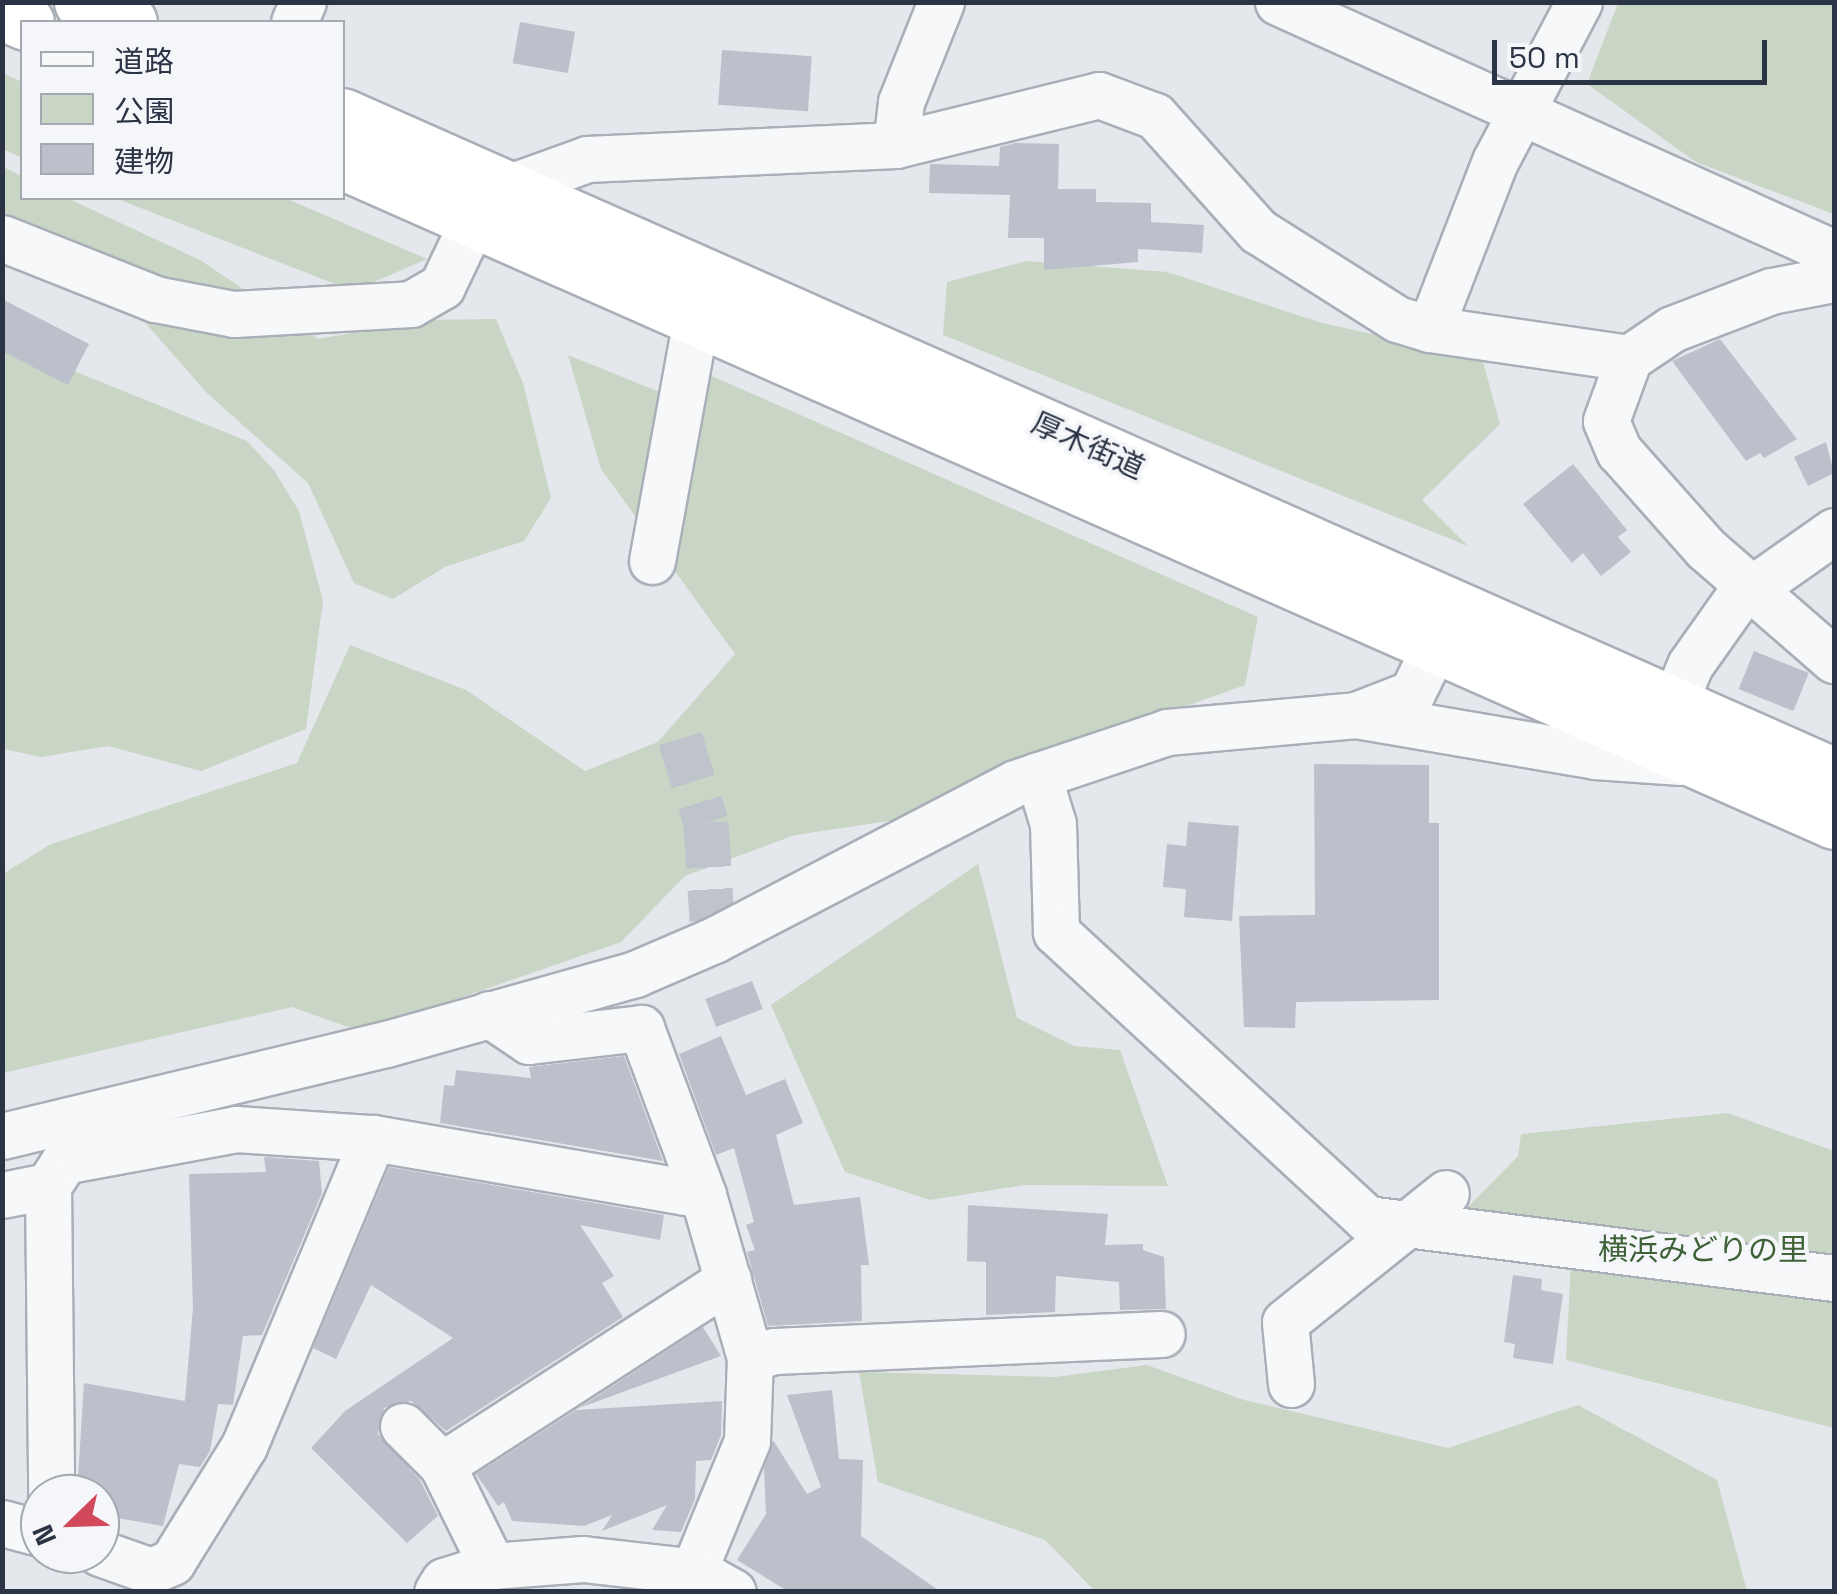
<!DOCTYPE html>
<html>
<head>
<meta charset="utf-8">
<style>
  body { margin:0 }
  #map { position:relative; width:1837px; height:1594px; overflow:hidden; background:#e4e7ec; font-family:"Space Grotesk","Noto Sans JP",sans-serif }
  div>[style] { position:absolute }
  .green>* { inset:0; background:#c9d6c5 }
  .building>* { inset:0; background:#bbc0ca; transform-origin:0 0 }
  .minor-tunnel>* { height:45px; margin-top:-22.5px; transform-origin:0; background:repeating-linear-gradient(90deg,#bfc3cb 0 45px,transparent 0 67px) }
  .roads { filter:drop-shadow(2px 0 #a9aeb7) drop-shadow(-2px 0 #a9aeb7) drop-shadow(0 2px #a9aeb7) drop-shadow(0 -2px #a9aeb7) }
  .minor>* { height:45px; margin:-22.5px; padding:0 22.5px; transform-origin:22.5px; border-radius:22.5px; background:#f7f8fa }
  .highway>* { height:55px; margin:-27.5px; padding:0 27.5px; transform-origin:27.5px; border-radius:27.5px; background:#fff }
  span { translate:-50% -50%; white-space:nowrap; text-align:center; line-height:1.15; -webkit-text-stroke:8px #f4f6f9; paint-order:stroke }
  .street-label { font-size:30px; color:#2b3445 }
  .park-label { font-size:30px; color:#3f6138 }
  .frame { position:absolute; inset:0; border:5px solid #2b3445; pointer-events:none }
  .legend { position:absolute; left:20px; top:20px; width:325px; height:180px; box-sizing:border-box; background:#f4f6f9; border:2px solid #a4a8b1; margin:0; padding:12px 18px; list-style:none; font-size:30px; color:#2b3445 }
  .legend li { display:flex; align-items:center; gap:20px; height:50px }
  .legend b { width:50px; border:2px solid #a4a8b1 }
  .north { position:absolute; left:20px; top:1474px; width:100px; height:100px; box-sizing:border-box; background:#f4f6f9; border:2px solid #a4a8b1; border-radius:50%; rotate:247deg; font-size:28px; font-weight:700; line-height:40px; text-align:center; color:#2b3445 }
  .north::after { content:''; display:block; margin:auto; width:35px; height:45px; background:#d1495b; clip-path:polygon(50% 0,100% 100%,50% 72%,0 100%) }
  .scale { position:absolute; left:1492px; top:40px; width:275px; height:45px; box-sizing:border-box; border:5px solid #2b3445; border-top:0; padding-left:12px; font-size:30px; line-height:35px; white-space:nowrap; color:#2b3445; -webkit-text-stroke:8px #f4f6f9; paint-order:stroke }
</style>
</head>
<body>
<div id="map">
  <div class="green">
    <i style="clip-path:polygon(1618px 3px,1834px 3px,1834px 214px,1696px 162px,1587px 84px)"></i>
    <i style="clip-path:polygon(2px 73px,22px 82px,22px 158px,3px 149px)"></i>
    <i style="clip-path:polygon(3px 167px,22px 176px,22px 198px,67px 198px,200px 260px,318px 339px,425px 320px,496px 319px,523px 383px,551px 498px,524px 541px,445px 567px,393px 599px,354px 583px,308px 483px,207px 393px,83px 252px,3px 216px)"></i>
    <i style="clip-path:polygon(115px 198px,285px 198px,427px 259px,353px 291px)"></i>
    <i style="clip-path:polygon(1026px 261px,1167px 272px,1322px 323px,1482px 358px,1500px 424px,1422px 500px,1468px 546px,943px 335px,947px 282px)"></i>
    <i style="clip-path:polygon(2px 342px,247px 441px,273px 469px,299px 511px,323px 601px,306px 729px,201px 771px,108px 746px,41px 757px,3px 749px)"></i>
    <i style="clip-path:polygon(568px 355px,687px 403px,703px 372px,1258px 617px,1245px 685px,1054px 753px,909px 818px,795px 835px,685px 876px,621px 942px,362px 1032px,292px 1007px,3px 1073px,3px 874px,49px 845px,297px 763px,350px 645px,466px 690px,585px 771px,658px 742px,735px 654px,601px 469px)"></i>
    <i style="clip-path:polygon(978px 864px,1017px 1018px,1074px 1046px,1120px 1050px,1168px 1186px,1024px 1185px,930px 1200px,845px 1172px,771px 1005px)"></i>
    <i style="clip-path:polygon(1728px 1113px,1834px 1151px,1834px 1428px,1566px 1360px,1571px 1261px,1461px 1214px,1518px 1156px,1521px 1134px)"></i>
    <i style="clip-path:polygon(1147px 1365px,1244px 1400px,1448px 1448px,1578px 1405px,1717px 1480px,1747px 1591px,1095px 1591px,1045px 1540px,878px 1482px,859px 1372px,1055px 1377px)"></i>
  </div>
  <div class="building">
    <i style="left:520px;top:22px;width:56px;height:42px;rotate:10deg"></i>
    <i style="left:722px;top:50px;width:90px;height:55px;rotate:4deg"></i>
    <i style="clip-path:polygon(1015px 143px,1059px 144px,1058px 189px,1096px 189px,1096px 202px,1151px 203px,1151px 222px,1204px 225px,1202px 253px,1138px 249px,1138px 262px,1044px 270px,1044px 238px,1008px 238px,1010px 195px,929px 193px,930px 164px,999px 166px,1000px 147px)"></i>
    <i style="clip-path:polygon(2px 299px,89px 344px,68px 385px,2px 351px)"></i>
    <i style="clip-path:polygon(1720px 339px,1797px 439px,1764px 458px,1760px 453px,1746px 461px,1672px 361px)"></i>
    <i style="clip-path:polygon(1826px 442px,1834px 473px,1808px 486px,1794px 457px)"></i>
    <i style="clip-path:polygon(1573px 464px,1627px 530px,1618px 537px,1631px 552px,1601px 576px,1583px 553px,1572px 563px,1523px 504px)"></i>
    <i style="left:1754px;top:651px;width:59px;height:41px;rotate:22deg"></i>
    <i style="clip-path:polygon(1314px 764px,1429px 765px,1429px 823px,1439px 823px,1439px 1000px,1296px 1002px,1295px 1028px,1244px 1027px,1239px 916px,1315px 915px)"></i>
    <i style="clip-path:polygon(1188px 822px,1239px 826px,1232px 921px,1184px 917px,1186px 889px,1163px 887px,1167px 844px,1186px 846px)"></i>
    <i style="left:752px;top:981px;width:30px;height:50px;rotate:69deg"></i>
    <i style="clip-path:polygon(721px 1036px,746px 1095px,785px 1079px,803px 1123px,776px 1135px,794px 1205px,860px 1197px,869px 1265px,861px 1265px,862px 1321px,768px 1326px,747px 1252px,755px 1250px,746px 1225px,754px 1222px,734px 1148px,716px 1155px,679px 1054px)"></i>
    <i style="clip-path:polygon(624px 1056px,663px 1161px,440px 1123px,444px 1085px,454px 1086px,456px 1070px,531px 1078px,529px 1067px)"></i>
    <i style="clip-path:polygon(264px 1157px,319px 1161px,322px 1193px,262px 1335px,243px 1336px,233px 1405px,218px 1404px,210px 1451px,200px 1467px,179px 1464px,163px 1526px,100px 1515px,100px 1494px,77px 1494px,84px 1383px,185px 1401px,193px 1308px,189px 1174px,266px 1172px)"></i>
    <i style="clip-path:polygon(389px 1167px,664px 1215px,660px 1240px,580px 1225px,614px 1276px,602px 1283px,623px 1317px,446px 1431px,411px 1401px,384px 1408px,378px 1434px,420px 1480px,438px 1516px,407px 1543px,311px 1448px,345px 1411px,453px 1338px,371px 1285px,336px 1359px,313px 1348px)"></i>
    <i style="clip-path:polygon(968px 1205px,1108px 1214px,1105px 1245px,1143px 1244px,1143px 1250px,1164px 1257px,1166px 1309px,1120px 1310px,1119px 1282px,1056px 1276px,1055px 1312px,986px 1315px,986px 1262px,967px 1261px)"></i>
    <i style="clip-path:polygon(1513px 1275px,1542px 1279px,1541px 1290px,1563px 1294px,1553px 1364px,1513px 1358px,1515px 1344px,1504px 1342px)"></i>
    <i style="clip-path:polygon(703px 1327px,721px 1356px,579px 1408px)"></i>
    <i style="clip-path:polygon(832px 1390px,839px 1459px,863px 1460px,861px 1536px,941px 1592px,789px 1592px,737px 1560px,766px 1514px,764px 1468px,773px 1440px,807px 1494px,821px 1487px,787px 1395px)"></i>
    <i style="clip-path:polygon(722px 1401px,721px 1435px,711px 1460px,696px 1461px,695px 1499px,681px 1532px,652px 1530px,667px 1505px,602px 1531px,612px 1515px,584px 1526px,512px 1521px,504px 1502px,498px 1506px,476px 1474px,576px 1410px)"></i>
  </div>
  <div class="minor-tunnel">
    <i style="left:680px;top:738px;width:88px;rotate:72.8deg"></i>
    <i style="left:706px;top:822px;width:98px;rotate:86.5deg"></i>
  </div>
  <div class="roads">
    <div class="minor">
      <i style="left:1278px;top:2px;width:610px;rotate:24.3deg"></i>
      <i style="left:1579px;top:2px;width:180px;rotate:117.8deg"></i>
      <i style="left:1495px;top:161px;width:180px;rotate:111.2deg"></i>
      <i style="left:1430px;top:329px;width:201px;rotate:8.3deg"></i>
      <i style="left:294px;top:22px;width:22px;rotate:-66deg"></i>
      <i style="left:896px;top:145px;width:43px;rotate:-83.4deg"></i>
      <i style="left:901px;top:102px;width:108px;rotate:-68.2deg"></i>
      <i style="left:507px;top:188px;width:85px;rotate:-19.9deg"></i>
      <i style="left:587px;top:159px;width:309px;rotate:-2.6deg"></i>
      <i style="left:896px;top:145px;width:209px;rotate:-13.8deg"></i>
      <i style="left:1099px;top:95px;width:60px;rotate:20.6deg"></i>
      <i style="left:1155px;top:116px;width:154px;rotate:48.2deg"></i>
      <i style="left:1258px;top:231px;width:165px;rotate:32.3deg"></i>
      <i style="left:1397px;top:319px;width:34px;rotate:17deg"></i>
      <i style="left:2px;top:238px;width:165px;rotate:21.7deg"></i>
      <i style="left:155px;top:299px;width:80px;rotate:10.8deg"></i>
      <i style="left:234px;top:314px;width:177px;rotate:-3.2deg"></i>
      <i style="left:411px;top:304px;width:36px;rotate:-30deg"></i>
      <i style="left:442px;top:286px;width:74px;rotate:-64.5deg"></i>
      <i style="left:1834px;top:279px;width:64px;rotate:169.2deg"></i>
      <i style="left:1771px;top:291px;width:106px;rotate:159deg"></i>
      <i style="left:1672px;top:329px;width:52px;rotate:146deg"></i>
      <i style="left:1629px;top:358px;width:67px;rotate:110.1deg"></i>
      <i style="left:1606px;top:421px;width:33px;rotate:67deg"></i>
      <i style="left:1619px;top:451px;width:130px;rotate:48.4deg"></i>
      <i style="left:1705px;top:548px;width:171px;rotate:41deg"></i>
      <i style="left:652px;top:561px;width:247px;rotate:-79.7deg"></i>
      <i style="left:1673px;top:706px;width:44px;rotate:-67.5deg"></i>
      <i style="left:1690px;top:665px;width:80px;rotate:-54.7deg"></i>
      <i style="left:1736px;top:600px;width:120px;rotate:-35.1deg"></i>
      <i style="left:1356px;top:715px;width:60px;rotate:-21.4deg"></i>
      <i style="left:1412px;top:693px;width:87px;rotate:-64deg"></i>
      <i style="left:1038px;top:775px;width:51px;rotate:73deg"></i>
      <i style="left:1053px;top:824px;width:108px;rotate:88.4deg"></i>
      <i style="left:1056px;top:932px;width:423px;rotate:42.7deg"></i>
      <i style="left:1367px;top:1219px;width:471px;rotate:7.2deg"></i>
      <i style="left:489px;top:1014px;width:48px;rotate:34deg"></i>
      <i style="left:529px;top:1041px;width:113px;rotate:-6.6deg"></i>
      <i style="left:641px;top:1028px;width:178px;rotate:69.6deg"></i>
      <i style="left:703px;top:1195px;width:170px;rotate:73.9deg"></i>
      <i style="left:750px;top:1358px;width:83px;rotate:92.1deg"></i>
      <i style="left:747px;top:1441px;width:163px;rotate:112.3deg"></i>
      <i style="left:2px;top:1136px;width:395px;rotate:-13.5deg"></i>
      <i style="left:386px;top:1044px;width:259px;rotate:-15.7deg"></i>
      <i style="left:635px;top:974px;width:86px;rotate:-23.3deg"></i>
      <i style="left:714px;top:940px;width:339px;rotate:-27.5deg"></i>
      <i style="left:1015px;top:783px;width:160px;rotate:-18.5deg"></i>
      <i style="left:1167px;top:732px;width:190px;rotate:-5.1deg"></i>
      <i style="left:1356px;top:715px;width:242px;rotate:9.7deg"></i>
      <i style="left:1595px;top:756px;width:86px;rotate:4deg"></i>
      <i style="left:48px;top:1186px;width:30px;rotate:-57deg"></i>
      <i style="left:64px;top:1161px;width:175px;rotate:-10.5deg"></i>
      <i style="left:236px;top:1129px;width:137px;rotate:3.8deg"></i>
      <i style="left:373px;top:1138px;width:335px;rotate:9.8deg"></i>
      <i style="left:2px;top:1195px;width:47px;rotate:-11.1deg"></i>
      <i style="left:48px;top:1186px;width:308px;rotate:89.4deg"></i>
      <i style="left:750px;top:1358px;width:25px;rotate:-16deg"></i>
      <i style="left:774px;top:1351px;width:388px;rotate:-2.5deg"></i>
      <i style="left:1291px;top:1384px;width:62px;rotate:-95.5deg"></i>
      <i style="left:1285px;top:1322px;width:206px;rotate:-38.7deg"></i>
      <i style="left:403px;top:1426px;width:55px;rotate:45deg"></i>
      <i style="left:2px;top:1523px;width:39px;rotate:15deg"></i>
      <i style="left:100px;top:1553px;width:54px;rotate:19.4deg"></i>
      <i style="left:151px;top:1571px;width:23px;rotate:-23deg"></i>
      <i style="left:172px;top:1562px;width:137px;rotate:-58.2deg"></i>
      <i style="left:244px;top:1446px;width:334px;rotate:-67.3deg"></i>
      <i style="left:492px;top:1566px;width:113px;rotate:-116.3deg"></i>
      <i style="left:442px;top:1465px;width:341px;rotate:-32.9deg"></i>
      <i style="left:437px;top:1592px;width:13px;rotate:-58deg"></i>
      <i style="left:444px;top:1581px;width:50px;rotate:-17.4deg"></i>
      <i style="left:492px;top:1566px;width:91px;rotate:-4.4deg"></i>
      <i style="left:583px;top:1559px;width:115px;rotate:6.5deg"></i>
      <i style="left:697px;top:1572px;width:41px;rotate:29.1deg"></i>
    </div>
    <div class="highway">
      <i style="left:82px;top:2px;width:51px;rotate:23.1deg"></i>
      <i style="left:2px;top:12px;width:26px;rotate:23deg"></i>
      <i style="left:342px;top:116px;width:1631px;rotate:23.86deg"></i>
      <i style="left:342px;top:161px;width:1631px;rotate:23.86deg"></i>
    </div>
  </div>
  <div class="street-label">
    <span style="left:1088px;top:446px;rotate:24deg">厚木街道</span>
  </div>
  <div class="park-label">
    <span style="left:1703px;top:1250px">横浜みどりの里</span>
  </div>
  <div class="frame"></div>
  <ul class="legend">
  <li><b style="height:12px;background:#f7f8fa"></b>道路</li>
  <li><b style="height:28px;background:#c9d6c5"></b>公園</li>
  <li><b style="height:28px;background:#bbc0ca"></b>建物</li>
  </ul>
  <div class="north">N</div>
  <div class="scale">50 m</div>
</div>
</body>
</html>
